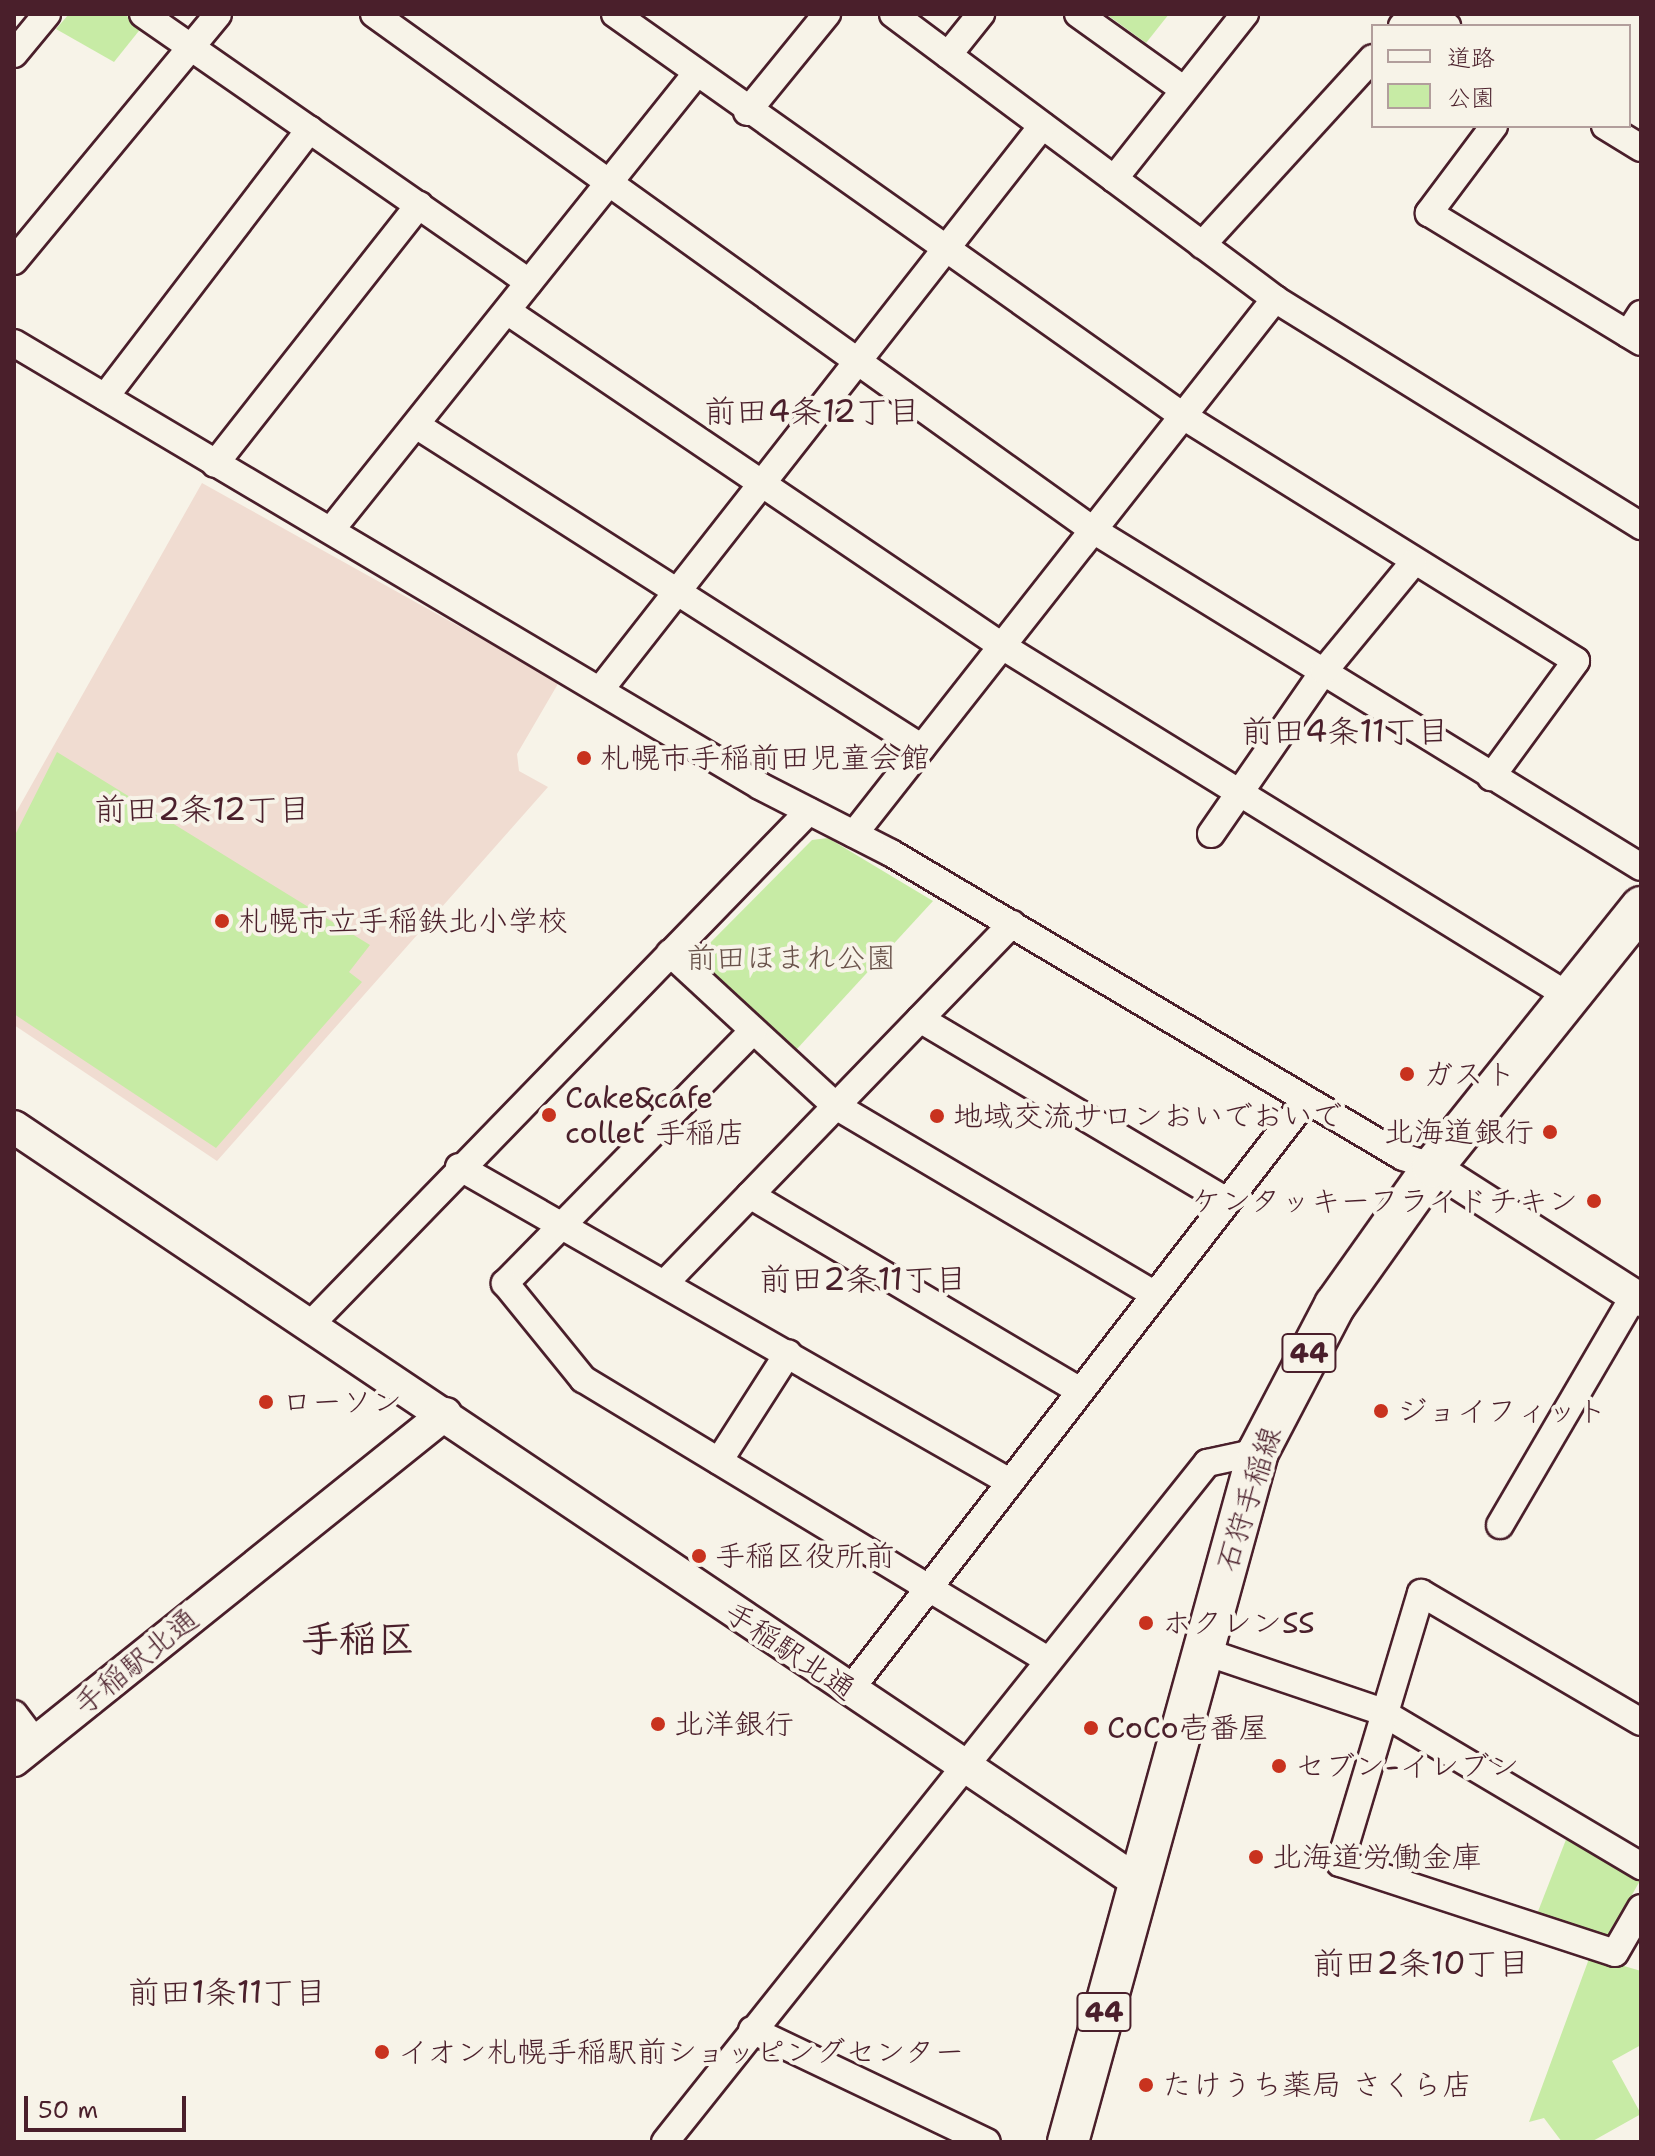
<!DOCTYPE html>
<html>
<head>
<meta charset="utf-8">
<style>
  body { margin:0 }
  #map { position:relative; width:1655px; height:2156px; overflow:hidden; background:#f7f3e8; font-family:"Shantell Sans","Klee One",sans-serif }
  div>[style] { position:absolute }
  .built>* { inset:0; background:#f0dcd1 }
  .green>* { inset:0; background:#c7eba5 }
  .roads { filter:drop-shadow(2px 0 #4a1f2b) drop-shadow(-2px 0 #4a1f2b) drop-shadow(0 2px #4a1f2b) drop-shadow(0 -2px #4a1f2b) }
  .minor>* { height:26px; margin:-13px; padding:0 13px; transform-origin:13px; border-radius:13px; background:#f7f3e8 }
  .tertiary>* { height:32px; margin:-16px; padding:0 16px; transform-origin:16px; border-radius:16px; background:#f7f3e8 }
  .primary>* { height:40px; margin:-20px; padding:0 20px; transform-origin:20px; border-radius:20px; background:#f7f3e8 }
  .dots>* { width:22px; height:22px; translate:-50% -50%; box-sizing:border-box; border:4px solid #f7f3e8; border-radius:50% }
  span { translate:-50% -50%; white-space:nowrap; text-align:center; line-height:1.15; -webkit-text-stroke:8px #f7f3e8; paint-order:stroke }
  .shield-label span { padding:2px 6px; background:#f7f3e8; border:2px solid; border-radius:6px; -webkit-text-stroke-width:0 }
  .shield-label { font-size:28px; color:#4a1f2b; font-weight:700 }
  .poi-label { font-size:30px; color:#4a1f2b }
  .left { translate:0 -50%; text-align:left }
  .right { translate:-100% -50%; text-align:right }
  .park-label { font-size:30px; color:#69524a }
  .street-label { font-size:30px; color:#4a1f2b }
  .neighbourhood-label { font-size:32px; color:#4a1f2b }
  .district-label { font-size:38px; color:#4a1f2b; font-weight:700 }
  .frame { position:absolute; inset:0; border:16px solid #4a1f2b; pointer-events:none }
  .legend { position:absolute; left:1371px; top:24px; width:260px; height:104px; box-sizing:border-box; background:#f7f3e8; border:2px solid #b29e9c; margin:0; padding:10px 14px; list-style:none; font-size:24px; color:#4a1f2b }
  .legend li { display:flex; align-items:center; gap:16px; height:40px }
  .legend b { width:40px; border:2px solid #b29e9c }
  .scale { position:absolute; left:24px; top:2096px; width:162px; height:36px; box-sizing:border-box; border:4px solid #4a1f2b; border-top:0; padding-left:10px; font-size:24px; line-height:28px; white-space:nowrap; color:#4a1f2b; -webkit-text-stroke:6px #f7f3e8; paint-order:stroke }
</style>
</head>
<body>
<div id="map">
  <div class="built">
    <i style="clip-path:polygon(202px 483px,559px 682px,517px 754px,519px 771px,548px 787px,217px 1161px,14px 1025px,14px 816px)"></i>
  </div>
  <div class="green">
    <i style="clip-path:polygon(69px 14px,124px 14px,142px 27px,114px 62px,56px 29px)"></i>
    <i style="clip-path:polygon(1106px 14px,1169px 14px,1146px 43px)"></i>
    <i style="clip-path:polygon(57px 752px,370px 945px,349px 972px,362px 982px,216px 1148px,14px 1014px,14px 837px)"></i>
    <i style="clip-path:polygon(828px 838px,933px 901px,796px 1050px,701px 968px,701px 952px,812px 840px)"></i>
    <i style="clip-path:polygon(1567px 1837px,1641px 1879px,1608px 1937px,1537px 1914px)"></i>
    <i style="clip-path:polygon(1590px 1956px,1641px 1971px,1641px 2045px,1612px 2061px,1641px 2114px,1591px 2142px,1562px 2142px,1544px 2118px,1529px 2122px)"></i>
  </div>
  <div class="roads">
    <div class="minor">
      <i style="left:143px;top:14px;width:470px;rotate:34.8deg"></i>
      <i style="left:374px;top:14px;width:885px;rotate:35.67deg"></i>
      <i style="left:1093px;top:530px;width:643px;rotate:31.59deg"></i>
      <i style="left:615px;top:14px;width:696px;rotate:35.29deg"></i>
      <i style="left:1183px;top:416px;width:463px;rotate:31.9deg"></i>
      <i style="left:1576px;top:661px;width:144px;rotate:126.2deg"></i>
      <i style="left:893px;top:14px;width:477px;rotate:36.7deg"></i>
      <i style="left:1275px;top:299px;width:431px;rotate:31.8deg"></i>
      <i style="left:1078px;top:14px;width:130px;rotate:35.6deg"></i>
      <i style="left:1429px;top:14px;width:22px;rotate:34deg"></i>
      <i style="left:1402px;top:26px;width:16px;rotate:-47deg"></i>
      <i style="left:14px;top:54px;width:52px;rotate:-50.5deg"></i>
      <i style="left:948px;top:55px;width:53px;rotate:-51.2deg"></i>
      <i style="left:747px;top:112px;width:127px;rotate:-50.8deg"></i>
      <i style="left:1494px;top:126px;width:109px;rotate:126.8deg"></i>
      <i style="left:1429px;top:213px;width:248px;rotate:31.3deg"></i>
      <i style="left:1605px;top:126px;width:42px;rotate:31.4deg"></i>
      <i style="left:1114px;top:179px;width:211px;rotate:-51.6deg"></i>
      <i style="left:1202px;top:245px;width:253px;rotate:-47.6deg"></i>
      <i style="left:14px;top:261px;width:320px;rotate:-50.4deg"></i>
      <i style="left:507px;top:311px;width:598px;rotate:34.09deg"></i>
      <i style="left:1002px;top:646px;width:670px;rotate:31.7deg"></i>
      <i style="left:1628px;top:334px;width:24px;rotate:-57deg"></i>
      <i style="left:14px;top:343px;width:868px;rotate:30.7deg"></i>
      <i style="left:760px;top:786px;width:147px;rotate:27.1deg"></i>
      <i style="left:891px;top:853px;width:595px;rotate:30.7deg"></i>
      <i style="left:1403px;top:1157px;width:32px;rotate:18deg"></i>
      <i style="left:105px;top:397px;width:337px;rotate:-52.6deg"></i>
      <i style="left:416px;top:425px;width:600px;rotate:32.55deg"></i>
      <i style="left:215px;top:464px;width:330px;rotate:-51.8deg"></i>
      <i style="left:331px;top:530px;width:583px;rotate:-51.34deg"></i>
      <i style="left:600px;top:690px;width:717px;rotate:-51.91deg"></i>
      <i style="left:854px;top:834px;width:681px;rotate:-51.8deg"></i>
      <i style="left:1211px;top:834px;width:198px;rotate:-55.3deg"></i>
      <i style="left:1324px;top:671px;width:140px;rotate:-50.5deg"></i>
      <i style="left:670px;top:953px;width:226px;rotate:42.7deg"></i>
      <i style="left:836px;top:1106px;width:371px;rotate:30.6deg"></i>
      <i style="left:920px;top:1019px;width:357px;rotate:30.7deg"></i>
      <i style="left:753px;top:1031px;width:354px;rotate:134.5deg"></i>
      <i style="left:505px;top:1283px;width:124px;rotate:50.9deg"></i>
      <i style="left:583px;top:1379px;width:541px;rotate:31.16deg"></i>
      <i style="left:459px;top:1167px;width:635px;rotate:29.76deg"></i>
      <i style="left:750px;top:1195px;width:384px;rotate:30.7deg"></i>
      <i style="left:666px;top:1282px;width:498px;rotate:-46deg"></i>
      <i style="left:310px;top:1325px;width:716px;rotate:-45.85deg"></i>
      <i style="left:719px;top:1461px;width:128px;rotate:-57.4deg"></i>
      <i style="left:1500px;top:1525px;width:265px;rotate:-59.7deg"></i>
      <i style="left:1203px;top:1651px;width:187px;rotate:18.7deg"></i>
      <i style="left:1380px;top:1711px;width:304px;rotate:30.7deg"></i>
      <i style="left:849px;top:1691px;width:747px;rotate:-52.29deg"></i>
      <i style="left:14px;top:1714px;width:36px;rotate:53deg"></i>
      <i style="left:1641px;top:1722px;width:255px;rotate:-149.6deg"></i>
      <i style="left:1421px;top:1593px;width:282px;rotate:106.7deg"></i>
      <i style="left:1340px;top:1863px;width:289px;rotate:18.1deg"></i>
      <i style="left:1615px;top:1953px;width:52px;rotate:-60deg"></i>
      <i style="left:752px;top:2030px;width:260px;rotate:25.5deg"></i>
      <i style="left:665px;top:2142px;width:869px;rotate:-51.4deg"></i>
      <i style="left:1207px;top:1463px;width:52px;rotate:-12.2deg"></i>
    </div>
    <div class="tertiary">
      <i style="left:14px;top:1127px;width:1354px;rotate:33.89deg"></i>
      <i style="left:1433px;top:1167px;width:247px;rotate:32.6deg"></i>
      <i style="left:14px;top:1760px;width:553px;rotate:-38.76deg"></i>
    </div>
    <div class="primary">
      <i style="left:1068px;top:2142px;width:716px;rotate:-74.6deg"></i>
      <i style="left:1258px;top:1452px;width:166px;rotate:-62.4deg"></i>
      <i style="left:1335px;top:1305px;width:169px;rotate:-54.6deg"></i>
      <i style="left:1433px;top:1167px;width:333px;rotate:-51.3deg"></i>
    </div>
  </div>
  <div class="dots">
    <i style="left:584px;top:758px;background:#c8321e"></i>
    <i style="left:222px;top:921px;background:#c8321e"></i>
    <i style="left:1407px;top:1074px;background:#c8321e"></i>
    <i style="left:549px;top:1115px;background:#c8321e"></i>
    <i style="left:937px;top:1116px;background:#c8321e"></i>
    <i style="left:1550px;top:1132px;background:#c8321e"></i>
    <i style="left:1594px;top:1201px;background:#c8321e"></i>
    <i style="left:266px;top:1402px;background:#c8321e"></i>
    <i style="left:1381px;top:1411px;background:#c8321e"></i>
    <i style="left:699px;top:1556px;background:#c8321e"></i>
    <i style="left:1146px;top:1623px;background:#c8321e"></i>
    <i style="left:658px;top:1724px;background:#c8321e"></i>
    <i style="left:1091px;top:1728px;background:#c8321e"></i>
    <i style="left:1279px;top:1766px;background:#c8321e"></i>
    <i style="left:1256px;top:1857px;background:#c8321e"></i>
    <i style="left:382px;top:2052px;background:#c8321e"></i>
    <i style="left:1146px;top:2085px;background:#c8321e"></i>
  </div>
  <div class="shield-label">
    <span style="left:1309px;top:1353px">44</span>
    <span style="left:1104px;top:2012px">44</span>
  </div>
  <div class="poi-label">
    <span class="left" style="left:600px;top:758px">札幌市手稲前田児童会館</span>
    <span class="left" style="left:238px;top:921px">札幌市立手稲鉄北小学校</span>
    <span class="left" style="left:1423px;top:1074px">ガスト</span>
    <span class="left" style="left:565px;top:1115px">Cake&amp;cafe<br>collet 手稲店</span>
    <span class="left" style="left:953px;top:1116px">地域交流サロンおいでおいで</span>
    <span class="right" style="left:1534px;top:1132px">北海道銀行</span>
    <span class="right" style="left:1578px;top:1201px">ケンタッキーフライドチキン</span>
    <span class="left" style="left:282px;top:1402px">ローソン</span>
    <span class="left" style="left:1397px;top:1411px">ジョイフィット</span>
    <span class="left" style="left:715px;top:1556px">手稲区役所前</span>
    <span class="left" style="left:1162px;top:1623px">ホクレンSS</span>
    <span class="left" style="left:674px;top:1724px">北洋銀行</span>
    <span class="left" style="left:1107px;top:1728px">CoCo壱番屋</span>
    <span class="left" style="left:1295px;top:1766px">セブン-イレブン</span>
    <span class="left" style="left:1272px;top:1857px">北海道労働金庫</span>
    <span class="left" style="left:398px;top:2052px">イオン札幌手稲駅前ショッピングセンター</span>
    <span class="left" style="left:1162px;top:2085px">たけうち薬局 さくら店</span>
  </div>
  <div class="park-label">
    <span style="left:791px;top:958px">前田ほまれ公園</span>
  </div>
  <div class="street-label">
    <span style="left:1249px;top:1499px;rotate:-72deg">石狩手稲線</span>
    <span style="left:790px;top:1651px;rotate:34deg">手稲駅北通</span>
    <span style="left:136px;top:1662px;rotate:-39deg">手稲駅北通</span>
  </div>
  <div class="neighbourhood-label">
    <span style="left:812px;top:411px">前田4条12丁目</span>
    <span style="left:1345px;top:731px">前田4条11丁目</span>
    <span style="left:202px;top:809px">前田2条12丁目</span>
    <span style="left:863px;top:1279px">前田2条11丁目</span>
    <span style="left:1421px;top:1963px">前田2条10丁目</span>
    <span style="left:227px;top:1992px">前田1条11丁目</span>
  </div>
  <div class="district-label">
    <span style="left:358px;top:1639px">手稲区</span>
  </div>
  <div class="frame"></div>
  <ul class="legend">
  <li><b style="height:10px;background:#f7f3e8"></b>道路</li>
  <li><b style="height:22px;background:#c7eba5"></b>公園</li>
  </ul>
  <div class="scale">50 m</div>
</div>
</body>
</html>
